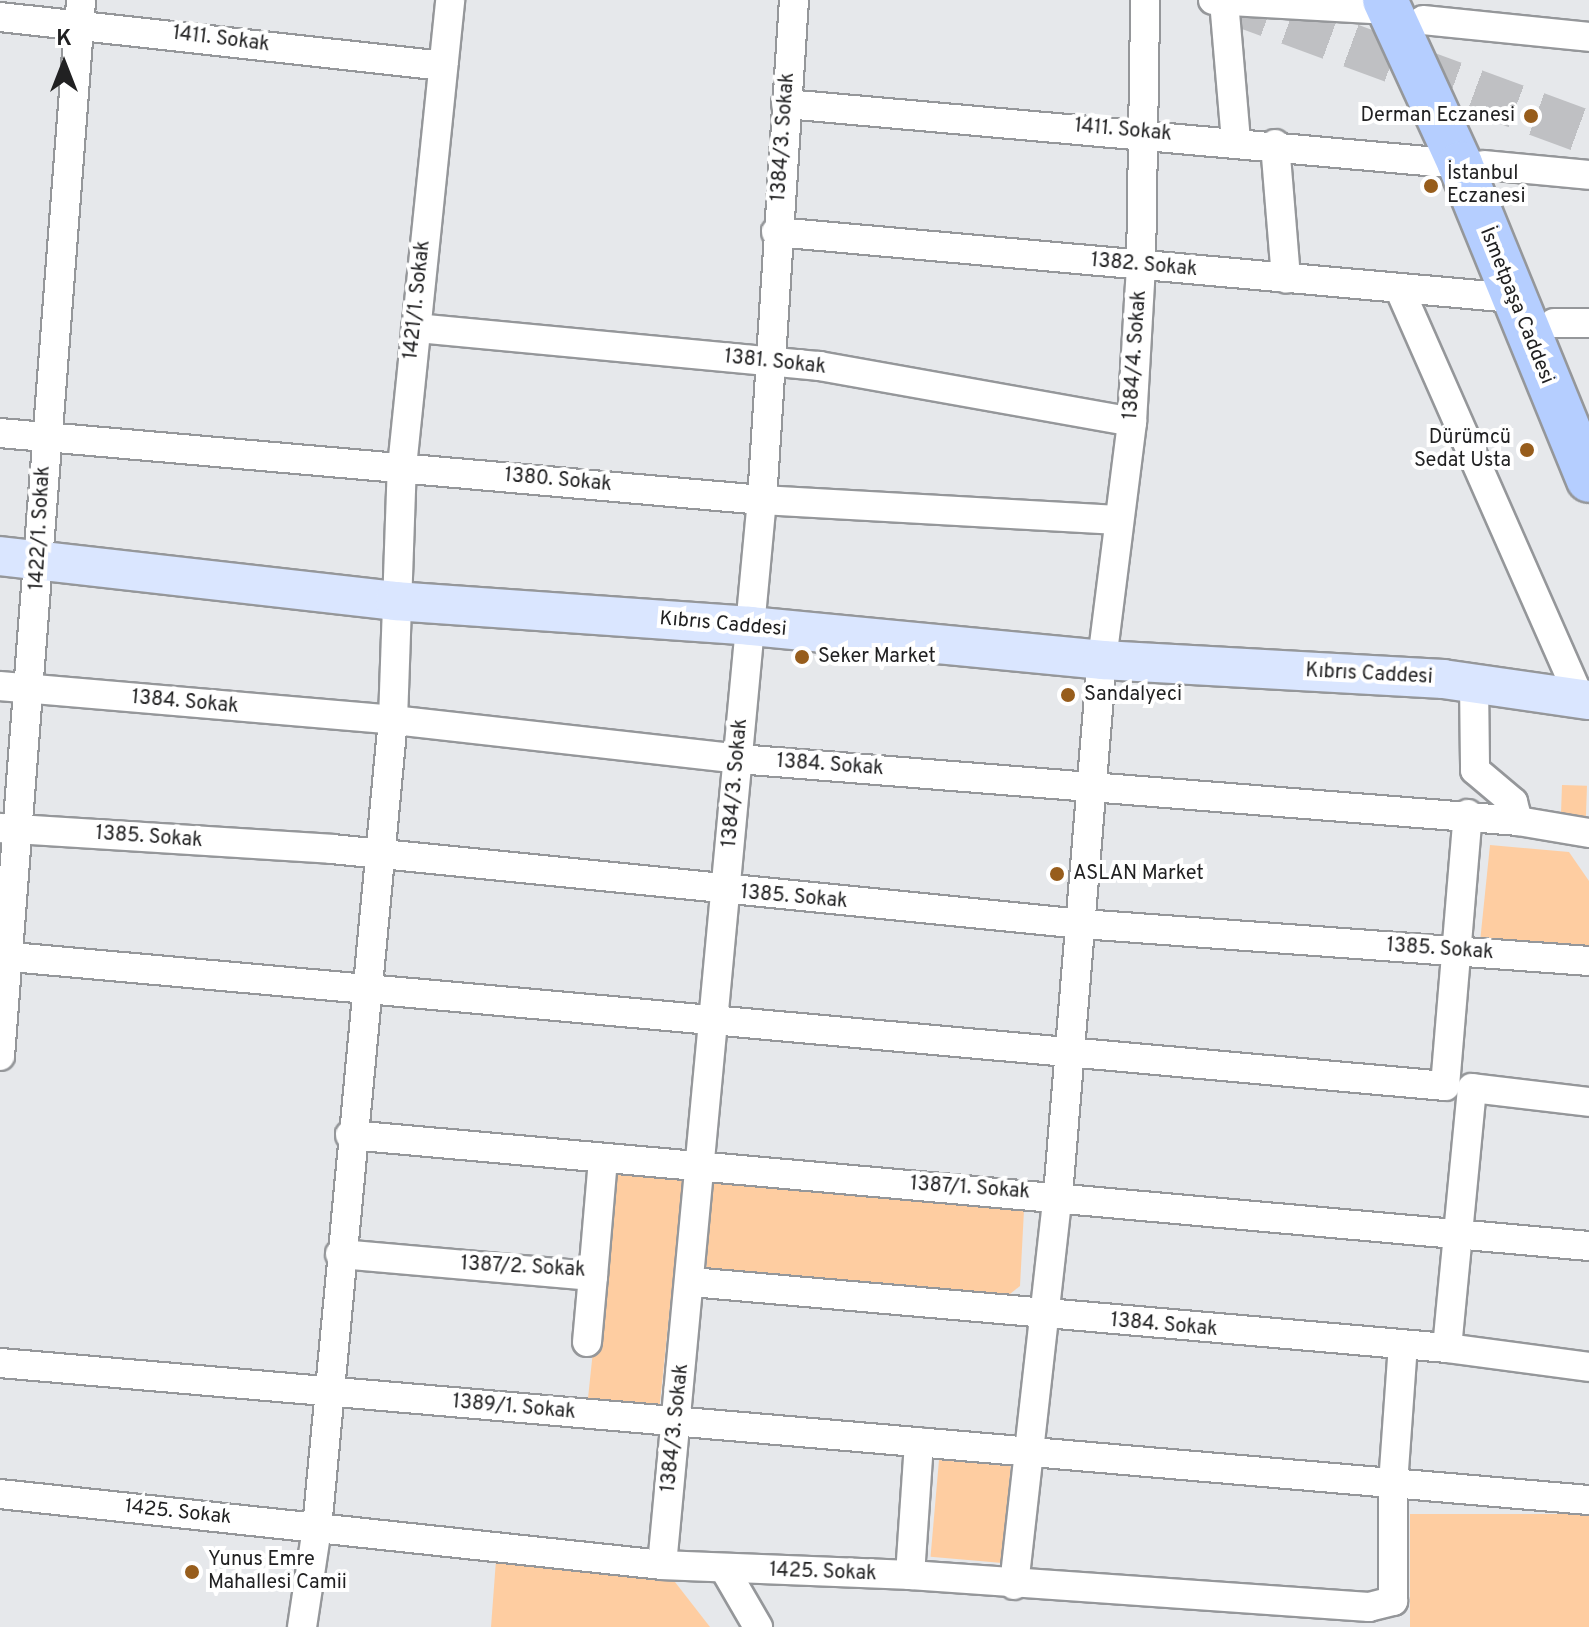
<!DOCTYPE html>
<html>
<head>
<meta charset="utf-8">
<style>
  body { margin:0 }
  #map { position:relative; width:1589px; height:1627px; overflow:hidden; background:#e6e8eb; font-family:Overpass,sans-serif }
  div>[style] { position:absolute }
  .green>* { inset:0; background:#fecda1; transform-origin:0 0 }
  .motorway-tunnel>* { height:44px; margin-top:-22px; transform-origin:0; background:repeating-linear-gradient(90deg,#bfc0c3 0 44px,transparent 0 66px) }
  .roads { filter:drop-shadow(2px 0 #95979a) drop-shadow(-2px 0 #95979a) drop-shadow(0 2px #95979a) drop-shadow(0 -2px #95979a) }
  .minor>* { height:28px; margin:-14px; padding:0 14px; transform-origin:14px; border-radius:14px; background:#fff }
  .secondary>* { height:38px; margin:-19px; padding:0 19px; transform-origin:19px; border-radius:19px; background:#dae6ff }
  .primary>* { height:44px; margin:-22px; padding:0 22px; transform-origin:22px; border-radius:22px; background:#b5ceff }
  .dots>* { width:22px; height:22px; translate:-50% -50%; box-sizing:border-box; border:4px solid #fff; border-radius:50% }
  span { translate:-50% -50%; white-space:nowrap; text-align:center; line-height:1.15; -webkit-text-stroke:8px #fff; paint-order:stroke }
  .street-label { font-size:20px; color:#212122 }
  .poi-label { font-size:20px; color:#212122 }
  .right { translate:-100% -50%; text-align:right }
  .left { translate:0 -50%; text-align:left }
  .north { position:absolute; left:24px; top:24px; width:80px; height:80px; -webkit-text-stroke:6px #fff; paint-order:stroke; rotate:0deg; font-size:22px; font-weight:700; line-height:32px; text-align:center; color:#212122 }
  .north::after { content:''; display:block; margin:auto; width:28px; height:36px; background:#212122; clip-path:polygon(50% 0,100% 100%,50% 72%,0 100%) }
</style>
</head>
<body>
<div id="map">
  <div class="green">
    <i style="left:1562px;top:785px;width:25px;height:38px;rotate:2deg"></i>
    <i style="clip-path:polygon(1490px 845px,1569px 852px,1589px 881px,1589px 952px,1480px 942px)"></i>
    <i style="left:612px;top:1170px;width:72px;height:232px;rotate:6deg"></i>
    <i style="clip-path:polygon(713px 1179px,1015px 1202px,1024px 1210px,1020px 1286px,1010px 1294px,706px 1271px)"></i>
    <i style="left:939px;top:1460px;width:72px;height:97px;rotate:5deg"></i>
    <i style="left:1410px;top:1514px;width:179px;height:113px"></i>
    <i style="clip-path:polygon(496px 1560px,655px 1575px,675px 1582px,710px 1627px,491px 1627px)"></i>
  </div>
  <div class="motorway-tunnel">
    <i style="left:1227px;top:0;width:386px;rotate:20.2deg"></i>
  </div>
  <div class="roads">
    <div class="minor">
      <i style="left:1213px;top:0;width:176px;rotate:3.3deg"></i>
      <i style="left:1224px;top:1px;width:141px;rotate:85.1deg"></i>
      <i style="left:0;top:17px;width:446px;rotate:6.3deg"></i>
      <i style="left:1423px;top:20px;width:167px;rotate:5.8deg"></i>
      <i style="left:786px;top:104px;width:677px;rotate:5.09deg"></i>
      <i style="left:1275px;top:144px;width:135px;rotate:85.3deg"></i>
      <i style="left:1484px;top:165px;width:105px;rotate:5.4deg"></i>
      <i style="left:776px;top:232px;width:739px;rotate:5.12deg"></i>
      <i style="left:1399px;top:288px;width:448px;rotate:66.2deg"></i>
      <i style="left:1554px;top:323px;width:35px"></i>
      <i style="left:416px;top:328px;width:405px;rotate:5.4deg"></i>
      <i style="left:819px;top:366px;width:318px;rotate:10.1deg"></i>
      <i style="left:0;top:433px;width:765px;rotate:5.02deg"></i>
      <i style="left:762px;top:500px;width:356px;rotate:3.2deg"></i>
      <i style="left:1474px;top:682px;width:88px;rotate:89.3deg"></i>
      <i style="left:1475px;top:770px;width:50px;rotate:40.1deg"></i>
      <i style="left:1513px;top:802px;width:20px;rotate:75deg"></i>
      <i style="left:1518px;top:821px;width:72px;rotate:9.6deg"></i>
      <i style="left:0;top:686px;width:394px;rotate:4.9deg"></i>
      <i style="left:393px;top:720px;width:347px;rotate:6.4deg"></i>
      <i style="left:738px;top:759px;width:782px;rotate:4.54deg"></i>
      <i style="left:0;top:828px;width:333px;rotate:3.6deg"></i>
      <i style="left:332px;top:849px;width:754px;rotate:5.71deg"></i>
      <i style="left:1082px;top:924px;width:508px;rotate:4.17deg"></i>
      <i style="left:0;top:956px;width:1451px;rotate:5.14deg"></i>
      <i style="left:1445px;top:1086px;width:273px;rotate:-85.2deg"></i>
      <i style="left:0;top:1056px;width:1059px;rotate:-85.61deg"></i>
      <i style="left:350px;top:1135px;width:1244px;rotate:5.12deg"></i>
      <i style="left:340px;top:1254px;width:254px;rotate:5deg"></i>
      <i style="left:593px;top:1276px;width:116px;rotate:-85.1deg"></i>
      <i style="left:691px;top:1282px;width:759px;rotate:4.99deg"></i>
      <i style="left:1447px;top:1348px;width:143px;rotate:7.6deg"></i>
      <i style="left:587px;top:1342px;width:66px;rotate:-84.8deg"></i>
      <i style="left:1447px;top:1348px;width:261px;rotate:-84.5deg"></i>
      <i style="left:1472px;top:1088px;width:118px;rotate:6.8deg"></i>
      <i style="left:0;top:1363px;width:1595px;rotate:4.93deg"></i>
      <i style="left:0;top:1494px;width:666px;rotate:6.12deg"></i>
      <i style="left:662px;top:1565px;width:248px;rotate:2.3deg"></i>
      <i style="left:910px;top:1575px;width:460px;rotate:4deg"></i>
      <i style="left:1369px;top:1607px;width:25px;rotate:-14deg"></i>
      <i style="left:1393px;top:1601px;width:117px;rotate:-90deg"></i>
      <i style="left:1393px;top:1484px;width:138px;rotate:-85.9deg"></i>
      <i style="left:662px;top:1565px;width:1070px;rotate:-84.64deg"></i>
      <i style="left:762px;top:500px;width:501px;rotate:-86.34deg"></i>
      <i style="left:725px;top:1570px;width:66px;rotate:59.9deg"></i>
      <i style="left:910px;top:1575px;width:133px;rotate:-86.1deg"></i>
      <i style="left:1014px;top:1585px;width:392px;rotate:-83.6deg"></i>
      <i style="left:1058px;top:1195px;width:537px;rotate:-85.3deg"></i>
      <i style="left:1102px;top:660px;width:240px;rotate:-82.8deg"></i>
      <i style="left:1132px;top:422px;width:156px;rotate:-86.7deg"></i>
      <i style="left:1141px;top:266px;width:266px;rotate:-89.1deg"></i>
      <i style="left:302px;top:1627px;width:100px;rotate:-81.4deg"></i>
      <i style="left:317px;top:1528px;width:812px;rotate:-84.63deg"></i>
      <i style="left:393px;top:720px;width:253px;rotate:-88deg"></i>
      <i style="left:402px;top:467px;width:469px;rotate:-84.1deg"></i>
    </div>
    <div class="secondary">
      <i style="left:0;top:556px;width:398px;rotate:6.5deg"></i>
      <i style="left:395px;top:601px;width:356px;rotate:4deg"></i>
      <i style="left:750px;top:626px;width:354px;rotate:5.5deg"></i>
      <i style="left:1102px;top:660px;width:342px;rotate:3.2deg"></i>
      <i style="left:1443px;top:679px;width:148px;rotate:8.2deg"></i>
    </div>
    <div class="primary">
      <i style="left:1385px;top:0;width:180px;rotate:65.4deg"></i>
      <i style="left:1460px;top:164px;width:341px;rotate:67.8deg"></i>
    </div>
  </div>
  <div class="dots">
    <i style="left:1531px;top:116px;background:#975d1c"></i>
    <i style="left:1431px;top:186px;background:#975d1c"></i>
    <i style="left:1527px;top:450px;background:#975d1c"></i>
    <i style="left:802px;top:657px;background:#975d1c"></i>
    <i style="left:1068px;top:695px;background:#975d1c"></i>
    <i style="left:1057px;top:874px;background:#975d1c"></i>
    <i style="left:192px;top:1572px;background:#975d1c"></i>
  </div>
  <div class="street-label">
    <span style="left:221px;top:40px;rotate:7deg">1411. Sokak</span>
    <span style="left:1123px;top:131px;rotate:5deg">1411. Sokak</span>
    <span style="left:784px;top:137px;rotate:-86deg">1384/3. Sokak</span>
    <span style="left:1144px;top:266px;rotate:5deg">1382. Sokak</span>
    <span style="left:418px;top:300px;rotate:-84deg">1421/1. Sokak</span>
    <span style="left:1516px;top:306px;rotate:68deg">İsmetpaşa Caddesi</span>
    <span style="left:1136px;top:355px;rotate:-86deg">1384/4. Sokak</span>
    <span style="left:775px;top:363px;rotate:6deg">1381. Sokak</span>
    <span style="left:558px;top:481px;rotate:5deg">1380. Sokak</span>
    <span style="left:41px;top:528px;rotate:-87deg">1422/1. Sokak</span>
    <span style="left:723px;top:625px;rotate:5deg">Kıbrıs Caddesi</span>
    <span style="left:1369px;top:675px;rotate:3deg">Kıbrıs Caddesi</span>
    <span style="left:185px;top:703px;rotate:5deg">1384. Sokak</span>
    <span style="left:830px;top:766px;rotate:4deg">1384. Sokak</span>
    <span style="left:736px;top:783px;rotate:-85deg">1384/3. Sokak</span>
    <span style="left:149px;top:838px;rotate:4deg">1385. Sokak</span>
    <span style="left:794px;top:898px;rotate:5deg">1385. Sokak</span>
    <span style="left:1440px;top:950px;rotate:4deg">1385. Sokak</span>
    <span style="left:970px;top:1189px;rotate:4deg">1387/1. Sokak</span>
    <span style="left:523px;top:1268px;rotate:3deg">1387/2. Sokak</span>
    <span style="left:1164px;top:1326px;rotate:5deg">1384. Sokak</span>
    <span style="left:514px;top:1408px;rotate:5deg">1389/1. Sokak</span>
    <span style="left:676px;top:1428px;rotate:-84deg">1384/3. Sokak</span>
    <span style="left:178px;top:1513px;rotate:6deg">1425. Sokak</span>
    <span style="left:823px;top:1573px;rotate:2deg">1425. Sokak</span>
  </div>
  <div class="poi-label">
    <span class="right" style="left:1515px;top:116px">Derman Eczanesi</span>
    <span class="left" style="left:1447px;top:186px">İstanbul<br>Eczanesi</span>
    <span class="right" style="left:1511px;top:450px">Dürümcü<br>Sedat Usta</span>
    <span class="left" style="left:818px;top:657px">Seker Market</span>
    <span class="left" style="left:1084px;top:695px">Sandalyeci</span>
    <span class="left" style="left:1073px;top:874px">ASLAN Market</span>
    <span class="left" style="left:208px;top:1572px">Yunus Emre<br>Mahallesi Camii</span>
  </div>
  <div class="north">K</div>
</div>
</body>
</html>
